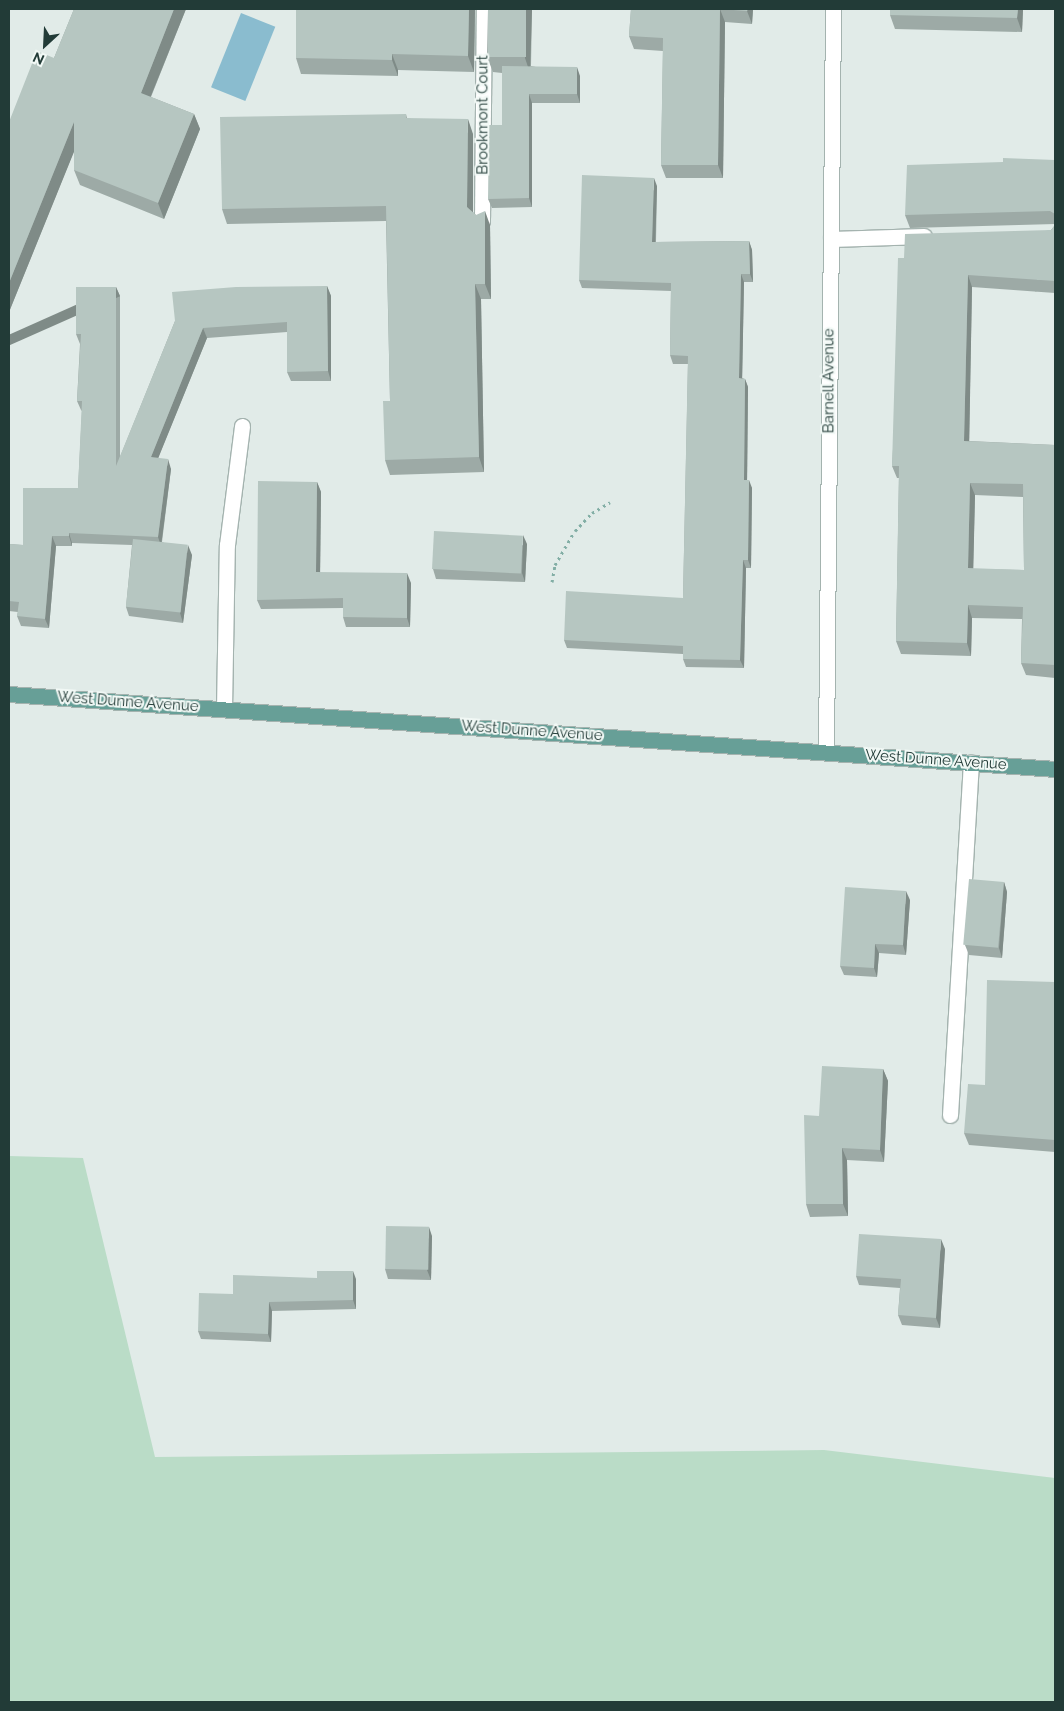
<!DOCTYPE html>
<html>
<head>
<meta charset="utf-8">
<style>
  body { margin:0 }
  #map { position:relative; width:1064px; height:1711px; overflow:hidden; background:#e1ebe8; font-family:Raleway,sans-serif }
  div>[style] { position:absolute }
  .green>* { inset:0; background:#badcc7 }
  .water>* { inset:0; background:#8abccf; transform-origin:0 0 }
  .path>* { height:3px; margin-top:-1.5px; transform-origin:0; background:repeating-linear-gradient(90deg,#82aea5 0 2.5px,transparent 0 6.5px) }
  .roads { filter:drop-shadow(1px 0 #a4b3af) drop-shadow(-1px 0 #a4b3af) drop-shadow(0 1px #a4b3af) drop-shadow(0 -1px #a4b3af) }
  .minor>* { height:15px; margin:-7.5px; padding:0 7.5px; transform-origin:7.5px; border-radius:7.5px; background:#fff }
  .major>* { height:15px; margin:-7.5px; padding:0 7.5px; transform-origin:7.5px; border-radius:7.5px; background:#679f97 }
  .wall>* { inset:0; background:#9daaa6 }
  .shaded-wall>* { inset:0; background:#7f8b87; transform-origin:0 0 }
  .building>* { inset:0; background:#b6c6c1; transform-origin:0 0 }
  span { translate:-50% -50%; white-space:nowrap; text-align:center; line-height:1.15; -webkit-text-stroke:4px #f1f8f5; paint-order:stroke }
  .street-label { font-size:15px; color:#223b37 }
  .frame { position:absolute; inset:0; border:10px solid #223b37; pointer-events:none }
  .north { position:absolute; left:20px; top:20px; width:50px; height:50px; -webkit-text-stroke:4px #f1f8f5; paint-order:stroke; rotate:205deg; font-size:14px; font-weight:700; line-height:20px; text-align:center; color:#223b37 }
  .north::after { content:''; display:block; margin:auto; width:18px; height:22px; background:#223b37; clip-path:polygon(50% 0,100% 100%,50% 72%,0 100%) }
</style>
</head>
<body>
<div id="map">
  <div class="green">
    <i style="clip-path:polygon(9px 1156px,83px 1158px,155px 1457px,824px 1450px,1055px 1478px,1055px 1702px,9px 1702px)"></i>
  </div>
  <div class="water">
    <i style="left:241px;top:13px;width:37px;height:80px;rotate:22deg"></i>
  </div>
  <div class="path">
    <i style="left:552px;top:582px;width:17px;rotate:-80deg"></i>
    <i style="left:555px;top:565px;width:39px;rotate:-60deg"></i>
    <i style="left:575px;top:531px;width:25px;rotate:-47deg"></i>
    <i style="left:592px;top:513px;width:21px;rotate:-31deg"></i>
  </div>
  <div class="roads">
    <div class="minor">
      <i style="left:482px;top:221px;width:212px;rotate:-89.5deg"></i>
      <i style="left:831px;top:239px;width:93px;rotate:-1.8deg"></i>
      <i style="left:224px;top:709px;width:164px;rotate:-89deg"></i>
      <i style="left:227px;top:545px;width:120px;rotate:-82.8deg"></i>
      <i style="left:826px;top:752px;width:743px;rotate:-89.46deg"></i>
      <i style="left:950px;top:1115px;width:353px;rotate:-86.6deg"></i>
    </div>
    <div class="major">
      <i style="left:9px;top:694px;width:1049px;rotate:4.1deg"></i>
    </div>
  </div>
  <div class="wall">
    <i style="clip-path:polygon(74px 9px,186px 9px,151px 97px,194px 114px,200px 129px,164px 219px,80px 185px,74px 170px,74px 151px,9px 312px,9px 122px,54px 58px)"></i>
    <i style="clip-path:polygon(296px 9px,475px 9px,474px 72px,398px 70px,398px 76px,301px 74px,296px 58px)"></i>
    <i style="clip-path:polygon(488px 9px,532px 9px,531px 66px,580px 76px,580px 103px,532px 103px,532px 207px,492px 208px,488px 199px,502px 125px,502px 73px,493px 72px,487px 57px)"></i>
    <i style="clip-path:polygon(631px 9px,753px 9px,752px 24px,725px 22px,723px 178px,666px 178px,661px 165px,663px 51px,634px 49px,629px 36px)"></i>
    <i style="clip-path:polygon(1023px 9px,1022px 32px,895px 29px,890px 15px)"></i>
    <i style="clip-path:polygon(406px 114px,407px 118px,473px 134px,473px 212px,476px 215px,490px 225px,491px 299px,481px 299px,484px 472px,390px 475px,385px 460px,390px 401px,386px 221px,227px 224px,222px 209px)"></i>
    <i style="clip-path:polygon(1055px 160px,1055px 224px,910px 228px,905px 215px)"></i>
    <i style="clip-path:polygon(657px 186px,656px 242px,749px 241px,752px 250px,753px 282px,744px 282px,742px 378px,745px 379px,748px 387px,747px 480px,752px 488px,751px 568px,746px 568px,744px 668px,686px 667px,683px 659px,683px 654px,567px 648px,564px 640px,683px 598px,688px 364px,673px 364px,670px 355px,671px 291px,582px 288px,579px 280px)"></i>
    <i style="clip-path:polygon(evenodd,1055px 225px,1055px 293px,972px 287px,969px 441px,1055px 445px,1055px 678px,1026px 675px,1021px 663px,1022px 619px,972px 618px,971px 656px,901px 654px,896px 641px,899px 478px,897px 478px,892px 466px,904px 258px,1051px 230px,1055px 225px,975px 495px,1023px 497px,1024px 570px,973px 569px,975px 495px)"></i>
    <i style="clip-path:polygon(327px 286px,331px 296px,331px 381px,291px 381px,287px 372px,287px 332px,207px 338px,158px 458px,171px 469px,162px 542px,192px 555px,183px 623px,129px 616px,126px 607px,132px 545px,72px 543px,72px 546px,56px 546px,49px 628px,21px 626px,17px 616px,18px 612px,9px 611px,9px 544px,23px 545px,78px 488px,82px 411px,81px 410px,77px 401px,80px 344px,76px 334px,116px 287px,120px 296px,120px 457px,175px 321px)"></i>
    <i style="clip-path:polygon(317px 482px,321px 492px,320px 573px,411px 583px,410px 627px,346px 627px,343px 617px,343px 608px,261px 609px,257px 600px)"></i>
    <i style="clip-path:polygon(527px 544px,525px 582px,436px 579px,433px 569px)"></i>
    <i style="clip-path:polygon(1004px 882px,1007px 892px,1002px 958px,969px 955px,965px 945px)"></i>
    <i style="clip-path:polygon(910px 900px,906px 955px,879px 953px,877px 977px,844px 975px,840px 966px)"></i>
    <i style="clip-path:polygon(1055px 982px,1055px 1152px,969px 1145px,964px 1133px,985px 1085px)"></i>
    <i style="clip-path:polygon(883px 1069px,888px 1081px,884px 1162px,847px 1160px,848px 1216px,810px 1217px,806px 1204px,819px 1116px)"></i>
    <i style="clip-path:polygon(432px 1236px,431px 1280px,388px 1279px,385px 1269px)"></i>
    <i style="clip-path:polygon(945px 1249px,940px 1328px,902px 1325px,898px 1315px,900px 1288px,859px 1285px,856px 1276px)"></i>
    <i style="clip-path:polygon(356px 1279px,356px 1309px,272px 1311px,271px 1342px,201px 1339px,198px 1331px,233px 1294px)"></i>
  </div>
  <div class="shaded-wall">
    <i style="clip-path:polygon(174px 9px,186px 9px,146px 108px,141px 93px)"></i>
    <i style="clip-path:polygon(469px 9px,475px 9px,474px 72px,468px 56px)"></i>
    <i style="clip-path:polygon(526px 9px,532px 9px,530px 73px,525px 58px)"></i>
    <i style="clip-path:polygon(720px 9px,725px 22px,723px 178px,718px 165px)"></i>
    <i style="clip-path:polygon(748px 9px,753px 9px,752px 24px,747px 11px)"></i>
    <i style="clip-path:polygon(1018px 9px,1023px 9px,1022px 32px,1017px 18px)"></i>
    <i style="clip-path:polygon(392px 54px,398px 70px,398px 76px,392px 60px)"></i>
    <i style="clip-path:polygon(577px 67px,580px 76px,580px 103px,577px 94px)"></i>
    <i style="clip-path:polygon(529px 94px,532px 103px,532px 207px,529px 198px)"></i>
    <i style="clip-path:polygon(194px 114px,200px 129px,164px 219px,158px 203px)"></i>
    <i style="clip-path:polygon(468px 119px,473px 134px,473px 221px,467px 207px)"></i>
    <i style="clip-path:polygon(74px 122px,80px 137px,9px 312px,9px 283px)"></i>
    <i style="clip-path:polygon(654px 178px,657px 186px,655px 251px,652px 242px)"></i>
    <i style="clip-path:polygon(485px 211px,490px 225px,491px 299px,485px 284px)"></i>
    <i style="clip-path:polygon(749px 241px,752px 250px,753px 282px,750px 274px)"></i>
    <i style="clip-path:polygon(741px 274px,744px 282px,742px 387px,739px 378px)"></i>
    <i style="clip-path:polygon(968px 275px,972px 287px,969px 454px,964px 441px)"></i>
    <i style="clip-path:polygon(475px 284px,481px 299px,484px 472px,479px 457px)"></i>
    <i style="clip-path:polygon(327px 286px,331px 296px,331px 381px,328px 371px)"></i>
    <i style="left:116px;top:287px;width:10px;height:179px;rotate:66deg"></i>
    <i style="clip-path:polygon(203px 328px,207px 338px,155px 466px,151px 457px)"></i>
    <i style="clip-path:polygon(745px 379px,748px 387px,747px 488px,744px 480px)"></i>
    <i style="clip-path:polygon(168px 459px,171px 469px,161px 546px,158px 537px)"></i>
    <i style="clip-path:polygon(749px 480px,752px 488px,751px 568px,748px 560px)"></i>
    <i style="clip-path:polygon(317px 482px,321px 492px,320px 582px,316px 572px)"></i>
    <i style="clip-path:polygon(970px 483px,975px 495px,973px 581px,968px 568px)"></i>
    <i style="clip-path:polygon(69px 533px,72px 543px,72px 546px,69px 536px)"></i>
    <i style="clip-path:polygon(523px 535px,527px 544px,525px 582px,522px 573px)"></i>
    <i style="clip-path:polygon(52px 536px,56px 546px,49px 628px,45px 619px)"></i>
    <i style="clip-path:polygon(188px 545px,192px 555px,183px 623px,180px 613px)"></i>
    <i style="clip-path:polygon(743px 560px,746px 568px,744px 668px,740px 660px)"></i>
    <i style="clip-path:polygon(407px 573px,411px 583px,410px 627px,407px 618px)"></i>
    <i style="clip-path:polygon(968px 605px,972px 618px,971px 656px,967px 643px)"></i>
    <i style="clip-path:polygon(1004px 882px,1007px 892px,1002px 958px,999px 948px)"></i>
    <i style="clip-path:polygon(906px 891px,910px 900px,906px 955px,903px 945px)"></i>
    <i style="clip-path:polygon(875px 944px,879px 953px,877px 977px,874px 968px)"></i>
    <i style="clip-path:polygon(883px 1069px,888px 1081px,884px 1162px,880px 1150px)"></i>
    <i style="clip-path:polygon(842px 1148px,847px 1160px,848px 1216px,843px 1204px)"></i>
    <i style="clip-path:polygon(429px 1227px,432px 1236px,431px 1280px,427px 1270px)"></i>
    <i style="clip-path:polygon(941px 1239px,945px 1249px,940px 1328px,936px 1318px)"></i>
    <i style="clip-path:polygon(353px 1271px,356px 1279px,356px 1309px,353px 1300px)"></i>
    <i style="clip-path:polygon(269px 1302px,272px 1311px,271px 1342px,268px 1334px)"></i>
  </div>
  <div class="building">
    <i style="clip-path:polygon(74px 9px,174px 9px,141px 93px,194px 114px,158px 203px,74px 170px,74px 122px,9px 283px,9px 122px,37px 51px,54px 58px)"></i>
    <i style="clip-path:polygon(296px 9px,469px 9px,468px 56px,392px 54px,392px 60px,296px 58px)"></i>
    <i style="left:488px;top:9px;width:38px;height:48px"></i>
    <i style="clip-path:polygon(631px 9px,748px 9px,747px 11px,720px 9px,718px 165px,661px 165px,663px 38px,629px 36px)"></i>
    <i style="clip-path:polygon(890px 9px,1018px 9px,1017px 18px,890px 15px)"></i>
    <i style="clip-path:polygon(502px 66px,577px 67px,577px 94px,529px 94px,529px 198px,488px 199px,489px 125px,502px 125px)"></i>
    <i style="clip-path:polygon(406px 114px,406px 118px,468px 119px,467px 207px,476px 215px,485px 211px,485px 284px,475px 284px,479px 457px,385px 460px,383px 401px,390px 401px,386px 206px,222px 209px,220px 117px)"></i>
    <i style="clip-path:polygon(1003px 158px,1055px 160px,1055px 214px,1050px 211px,905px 215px,907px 165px,1003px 162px)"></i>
    <i style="clip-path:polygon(582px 175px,654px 178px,652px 242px,749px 241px,750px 274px,741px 274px,739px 378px,745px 379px,744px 480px,749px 480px,748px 560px,743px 560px,740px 660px,683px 659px,683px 646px,564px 640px,566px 591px,683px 598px,688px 356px,670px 355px,671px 283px,579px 280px)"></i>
    <i style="clip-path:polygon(evenodd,1055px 225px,1055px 281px,968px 275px,964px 441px,1055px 445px,1055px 665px,1021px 663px,1023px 607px,968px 605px,967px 643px,896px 641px,899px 466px,892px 466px,898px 258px,904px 258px,905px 234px,1051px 230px,1055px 225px,970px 483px,1023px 484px,1024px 570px,968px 568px,970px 483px)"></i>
    <i style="clip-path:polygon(327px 286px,328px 371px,287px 372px,287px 322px,203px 328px,151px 457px,168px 459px,158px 537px,69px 533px,69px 536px,52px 536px,45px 619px,17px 616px,19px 602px,9px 601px,9px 544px,23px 545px,23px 488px,78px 488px,82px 401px,77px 401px,81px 334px,76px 334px,76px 287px,116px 287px,116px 466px,175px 321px,172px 292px,236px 287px)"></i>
    <i style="clip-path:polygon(258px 481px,317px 482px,316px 572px,407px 573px,407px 618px,343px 617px,343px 598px,257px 600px)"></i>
    <i style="left:434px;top:531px;width:89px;height:38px;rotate:3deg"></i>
    <i style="left:133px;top:539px;width:55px;height:68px;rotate:6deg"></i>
    <i style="left:969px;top:879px;width:35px;height:66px;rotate:5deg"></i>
    <i style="clip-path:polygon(845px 887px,906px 891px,903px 945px,875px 944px,874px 968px,840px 966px)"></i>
    <i style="clip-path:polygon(987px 980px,1055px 982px,1055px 1140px,964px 1133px,968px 1084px,985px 1085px)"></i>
    <i style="clip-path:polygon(822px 1066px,883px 1069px,880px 1150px,842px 1148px,843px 1204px,806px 1204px,804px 1115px,819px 1116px)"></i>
    <i style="left:386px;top:1226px;width:43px;height:43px;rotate:1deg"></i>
    <i style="clip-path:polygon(859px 1234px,941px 1239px,936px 1318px,898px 1315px,901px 1279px,856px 1276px)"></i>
    <i style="clip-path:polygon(317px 1271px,353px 1271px,353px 1300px,269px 1302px,268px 1334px,198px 1331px,199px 1293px,233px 1294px,233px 1275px,317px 1278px)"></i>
  </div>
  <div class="street-label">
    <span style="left:483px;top:115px;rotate:-90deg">Brookmont Court</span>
    <span style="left:829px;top:381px;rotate:-90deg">Barnell Avenue</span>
    <span style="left:128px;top:702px;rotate:4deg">West Dunne Avenue</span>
    <span style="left:532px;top:731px;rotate:4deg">West Dunne Avenue</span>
    <span style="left:936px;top:760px;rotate:4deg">West Dunne Avenue</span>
  </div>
  <div class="frame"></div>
  <div class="north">N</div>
</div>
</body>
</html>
